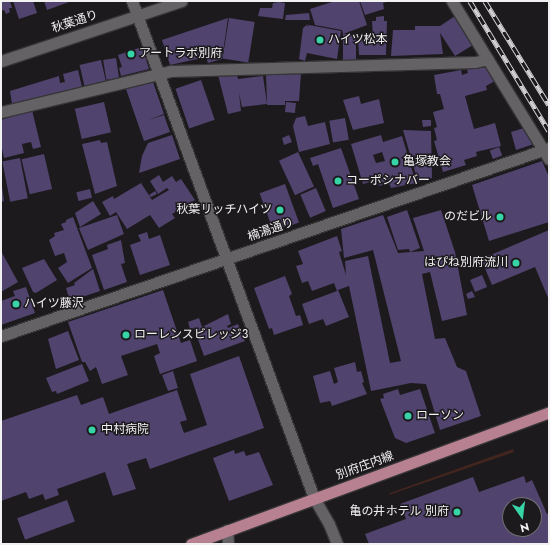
<!DOCTYPE html>
<html>
<head>
<meta charset="utf-8">
<style>
  body { margin:0 }
  #map { position:relative; width:550px; height:545px; overflow:hidden; background:#1d1a1d; font-family:Jost,"Noto Sans JP",sans-serif }
  div>[style] { position:absolute }
  .green>* { inset:0; background:#41251e }
  .building>* { inset:0; background:#50436e; transform-origin:0 0 }
  .roads { filter:drop-shadow(1px 0 #363536) drop-shadow(-1px 0 #363536) drop-shadow(0 1px #363536) drop-shadow(0 -1px #363536) }
  .minor>* { height:11px; margin:-5.5px; padding:0 5.5px; transform-origin:5.5px; border-radius:5.5px; background:#656265 }
  .tertiary>* { height:11px; margin:-5.5px; padding:0 5.5px; transform-origin:5.5px; border-radius:5.5px; background:#656265 }
  .primary>* { height:11px; margin:-5.5px; padding:0 5.5px; transform-origin:5.5px; border-radius:5.5px; background:#b88192 }
  .rail>* { height:4.5px; margin-top:-2.25px; transform-origin:0; background:repeating-linear-gradient(90deg,#1d1a1d 0 9px,#d3d1d3 0 18px); box-sizing:border-box; border-block:1px solid #d3d1d3 }
  .dots>* { width:11px; height:11px; translate:-50% -50%; box-sizing:border-box; border:2px solid #1d1a1d; border-radius:50% }
  span { translate:-50% -50%; white-space:nowrap; text-align:center; line-height:1.15; -webkit-text-stroke:3px #1d1a1d; paint-order:stroke }
  .street-label { font-size:12px; color:#f2f1f2 }
  .poi-label { font-size:12px; color:#f2f1f2 }
  .left { translate:0 -50%; text-align:left }
  .right { translate:-100% -50%; text-align:right }
  .frame { position:absolute; inset:0; border:2px solid #f2f1f2; pointer-events:none }
  .north { position:absolute; left:502px; top:497px; width:40px; height:40px; box-sizing:border-box; background:#1d1a1d; border:1px solid #727072; border-radius:50%; rotate:166deg; font-size:11px; font-weight:700; line-height:16px; text-align:center; color:#f2f1f2 }
  .north::after { content:''; display:block; margin:auto; width:14px; height:18px; background:#36d4a7; clip-path:polygon(50% 0,100% 100%,50% 72%,0 100%) }
</style>
</head>
<body>
<div id="map">
  <div class="green">
    <i style="clip-path:polygon(513px 449px,514px 452px,389px 495px,390px 493px)"></i>
  </div>
  <div class="building">
    <i style="clip-path:polygon(1px 1px,10px 1px,12px 8px,9px 8px,10px 12px,6px 14px,4px 10px,1px 11px)"></i>
    <i style="clip-path:polygon(13px 1px,33px 1px,37px 13px,19px 19px)"></i>
    <i style="clip-path:polygon(44px 1px,72px 1px,47px 10px)"></i>
    <i style="clip-path:polygon(335px 1px,359px 1px,367px 25px,343px 34px,342px 30px,315px 25px,310px 9px)"></i>
    <i style="clip-path:polygon(360px 1px,386px 1px,386px 2px,383px 3px,384px 9px,365px 15px)"></i>
    <i style="clip-path:polygon(279px 2px,285px 3px,283px 19px,258px 16px,260px 8px,272px 8px,273px 3px)"></i>
    <i style="clip-path:polygon(309px 13px,310px 20px,285px 20px,286px 15px)"></i>
    <i style="clip-path:polygon(384px 16px,384px 21px,387px 21px,386px 55px,359px 55px,358px 40px,375px 39px,373px 37px,372px 21px,376px 21px,376px 17px)"></i>
    <i style="clip-path:polygon(455px 16px,473px 45px,455px 56px,440px 33px,443px 54px,391px 56px,393px 30px,415px 30px,415px 26px,440px 26px)"></i>
    <i style="clip-path:polygon(228px 18px,222px 59px,208px 63px,206px 57px,170px 65px,162px 40px)"></i>
    <i style="left:229px;top:18px;width:26px;height:41px;rotate:9deg"></i>
    <i style="clip-path:polygon(308px 24px,307px 27px,309px 25px,341px 31px,337px 59px,307px 53px,305px 61px,299px 59px,303px 28px)"></i>
    <i style="left:343px;top:34px;width:13px;height:26px"></i>
    <i style="clip-path:polygon(142px 47px,149px 69px,121px 76px,119px 68px,122px 67px,118px 55px)"></i>
    <i style="left:116px;top:58px;width:20px;height:13px;rotate:81deg"></i>
    <i style="left:101px;top:60px;width:22px;height:22px;rotate:77deg"></i>
    <i style="clip-path:polygon(487px 67px,495px 81px,486px 86px,487px 90px,465px 96px,474px 129px,495px 123px,501px 146px,476px 152px,477px 156px,464px 160px,466px 165px,443px 172px,434px 141px,437px 140px,434px 128px,437px 127px,433px 112px,444px 109px,440px 94px,437px 94px,434px 75px,461px 70px,462px 75px,468px 73px,467px 69px)"></i>
    <i style="clip-path:polygon(78px 70px,82px 87px,12px 104px,10px 91px,59px 76px,60px 83px,65px 82px,63px 74px)"></i>
    <i style="clip-path:polygon(301px 73px,299px 101px,285px 101px,285px 105px,267px 105px,266px 74px)"></i>
    <i style="clip-path:polygon(218px 75px,237px 75px,238px 79px,263px 76px,267px 104px,242px 107px,239px 93px,241px 111px,228px 114px)"></i>
    <i style="left:201px;top:80px;width:42px;height:27px;rotate:71deg"></i>
    <i style="clip-path:polygon(153px 82px,164px 114px,148px 120px,164px 115px,170px 132px,144px 141px,137px 121px,148px 118px,137px 121px,126px 89px)"></i>
    <i style="clip-path:polygon(359px 96px,361px 104px,379px 99px,384px 123px,353px 130px,343px 100px)"></i>
    <i style="left:104px;top:102px;width:31px;height:30px;rotate:77deg"></i>
    <i style="left:286px;top:102px;width:10px;height:10px;rotate:6deg"></i>
    <i style="clip-path:polygon(32px 110px,41px 147px,33px 149px,31px 142px,22px 144px,24px 153px,4px 158px,1px 144px,1px 120px)"></i>
    <i style="clip-path:polygon(305px 116px,308px 126px,325px 122px,330px 144px,299px 152px,293px 126px,296px 118px)"></i>
    <i style="left:345px;top:118px;width:22px;height:16px;rotate:80deg"></i>
    <i style="clip-path:polygon(422px 120px,431px 120px,431px 126px,423px 127px)"></i>
    <i style="clip-path:polygon(524px 128px,534px 144px,516px 150px,511px 132px)"></i>
    <i style="clip-path:polygon(403px 130px,431px 131px,432px 178px,418px 182px)"></i>
    <i style="clip-path:polygon(172px 135px,180px 159px,139px 173px,142px 156px,148px 143px)"></i>
    <i style="clip-path:polygon(289px 135px,292px 142px,284px 145px,282px 138px)"></i>
    <i style="clip-path:polygon(evenodd,381px 135px,383px 142px,402px 136px,416px 183px,391px 188px,389px 183px,379px 186px,377px 180px,363px 184px,351px 144px,381px 135px,382px 152px,385px 161px,376px 163px,373px 155px,382px 152px)"></i>
    <i style="clip-path:polygon(100px 140px,101px 143px,107px 142px,117px 186px,95px 194px,82px 144px)"></i>
    <i style="left:499px;top:147px;width:9px;height:10px;rotate:69deg"></i>
    <i style="clip-path:polygon(341px 148px,359px 199px,333px 208px,318px 164px,313px 166px,310px 158px)"></i>
    <i style="left:298px;top:152px;width:38px;height:21px;rotate:65deg"></i>
    <i style="left:44px;top:154px;width:36px;height:23px;rotate:77deg"></i>
    <i style="left:20px;top:158px;width:41px;height:18px;rotate:79deg"></i>
    <i style="clip-path:polygon(542px 161px,549px 177px,549px 222px,489px 241px,472px 185px)"></i>
    <i style="clip-path:polygon(159px 175px,163px 182px,172px 176px,176px 182px,181px 179px,195px 200px,172px 214px,175px 218px,159px 228px,150px 215px,127px 229px,116px 212px,110px 216px,102px 202px,113px 196px,114px 199px,141px 183px,152px 200px,169px 190px,167px 188px,158px 194px,150px 181px)"></i>
    <i style="clip-path:polygon(1px 179px,4px 201px,1px 202px)"></i>
    <i style="left:285px;top:184px;width:41px;height:27px;rotate:70deg"></i>
    <i style="left:316px;top:188px;width:25px;height:17px;rotate:67deg"></i>
    <i style="left:90px;top:189px;width:9px;height:14px;rotate:77deg"></i>
    <i style="clip-path:polygon(155px 191px,157px 194px,151px 197px,149px 195px)"></i>
    <i style="clip-path:polygon(93px 201px,101px 214px,80px 227px,75px 213px)"></i>
    <i style="clip-path:polygon(407px 210px,420px 248px,410px 252px,409px 249px,398px 250px,387px 217px)"></i>
    <i style="clip-path:polygon(441px 210px,455px 252px,467px 315px,442px 321px,430px 272px,422px 274px,435px 339px,445px 338px,457px 367px,466px 371px,481px 416px,440px 430px,426px 384px,411px 383px,371px 391px,349px 286px,338px 290px,349px 317px,326px 326px,323px 319px,309px 324px,302px 304px,337px 291px,334px 283px,312px 291px,308px 281px,302px 283px,296px 266px,303px 264px,298px 251px,337px 236px,342px 251px,339px 252px,346px 275px,345px 261px,368px 256px,390px 363px,401px 361px,373px 250px,344px 258px,341px 229px,383px 215px,398px 253px,424px 251px,413px 218px)"></i>
    <i style="clip-path:polygon(117px 215px,124px 234px,88px 250px,79px 228px)"></i>
    <i style="clip-path:polygon(73px 217px,92px 268px,68px 283px,58px 268px,67px 262px,64px 253px,55px 256px,49px 240px,55px 236px,54px 233px,64px 230px,61px 224px,66px 222px,66px 220px)"></i>
    <i style="clip-path:polygon(549px 230px,549px 300px,535px 267px,492px 285px,481px 259px)"></i>
    <i style="clip-path:polygon(147px 232px,149px 239px,160px 235px,170px 265px,140px 275px,130px 245px,141px 241px,138px 235px)"></i>
    <i style="clip-path:polygon(121px 240px,125px 263px,121px 264px,127px 282px,104px 290px,92px 255px,108px 249px,107px 245px)"></i>
    <i style="clip-path:polygon(1px 251px,18px 282px,1px 292px)"></i>
    <i style="clip-path:polygon(44px 259px,57px 280px,36px 293px,33px 292px,22px 268px)"></i>
    <i style="clip-path:polygon(93px 269px,100px 291px,70px 301px,66px 288px,75px 285px,74px 283px)"></i>
    <i style="left:482px;top:275px;width:13px;height:13px;rotate:67deg"></i>
    <i style="clip-path:polygon(285px 276px,292px 294px,289px 296px,296px 316px,300px 315px,303px 325px,274px 335px,272px 328px,269px 329px,254px 288px)"></i>
    <i style="clip-path:polygon(26px 287px,35px 313px,1px 325px,1px 301px,15px 296px,13px 291px)"></i>
    <i style="clip-path:polygon(163px 290px,181px 343px,190px 340px,197px 361px,160px 374px,154px 356px,160px 353px,157px 344px,121px 356px,128px 375px,102px 384px,96px 367px,90px 371px,85px 362px,82px 362px,68px 322px)"></i>
    <i style="clip-path:polygon(472px 291px,475px 297px,468px 299px,466px 294px)"></i>
    <i style="clip-path:polygon(228px 314px,231px 324px,227px 326px,228px 328px,238px 324px,245px 341px,204px 356px,194px 328px,190px 329px,188px 322px,199px 318px,202px 327px)"></i>
    <i style="clip-path:polygon(68px 331px,79px 360px,56px 369px,48px 339px)"></i>
    <i style="clip-path:polygon(239px 356px,264px 428px,150px 469px,146px 458px,127px 464px,136px 489px,113px 496px,105px 472px,57px 489px,59px 495px,45px 500px,43px 494px,29px 499px,26px 492px,1px 501px,1px 421px,77px 395px,81px 405px,103px 397px,109px 414px,177px 390px,187px 420px,180px 422px,184px 433px,207px 425px,190px 374px)"></i>
    <i style="clip-path:polygon(355px 362px,357px 372px,361px 371px,364px 382px,362px 383px,367px 394px,332px 406px,330px 401px,320px 403px,313px 376px,330px 371px,334px 384px,338px 382px,334px 368px)"></i>
    <i style="clip-path:polygon(82px 364px,89px 381px,57px 394px,56px 391px,52px 392px,46px 378px)"></i>
    <i style="clip-path:polygon(173px 371px,178px 388px,168px 391px,162px 375px)"></i>
    <i style="clip-path:polygon(398px 389px,400px 395px,420px 389px,435px 433px,406px 443px,395px 438px,380px 399px,384px 398px,383px 394px)"></i>
    <i style="clip-path:polygon(234px 450px,235px 454px,244px 451px,246px 456px,259px 452px,273px 485px,229px 501px,213px 458px)"></i>
    <i style="clip-path:polygon(evenodd,524px 476px,526px 483px,532px 480px,547px 514px,549px 513px,549px 544px,369px 544px,365px 534px,406px 519px,400px 504px,473px 477px,479px 492px,524px 476px,510px 505px,534px 505px,534px 529px,510px 529px,510px 505px)"></i>
    <i style="left:67px;top:500px;width:23px;height:53px;rotate:70deg"></i>
  </div>
  <div class="roads">
    <div class="minor">
      <i style="left:132px;top:1px;width:529px;rotate:69.89deg"></i>
      <i style="left:314px;top:498px;width:30px;rotate:60deg"></i>
      <i style="left:329px;top:524px;width:22px;rotate:68deg"></i>
      <i style="left:452px;top:1px;width:185px;rotate:58.5deg"></i>
      <i style="left:1px;top:112px;width:175px;rotate:-13.6deg"></i>
      <i style="left:171px;top:71px;width:304px;rotate:-1.7deg"></i>
      <i style="left:475px;top:62px;width:13px;rotate:-13deg"></i>
      <i style="left:1px;top:336px;width:579px;rotate:-18.94deg"></i>
      <i style="left:227px;top:530px;width:14px;rotate:86deg"></i>
    </div>
    <div class="tertiary">
      <i style="left:1px;top:61px;width:190px;rotate:-18.4deg"></i>
    </div>
    <div class="primary">
      <i style="left:191px;top:544px;width:382px;rotate:-20.2deg"></i>
    </div>
  </div>
  <div class="rail">
    <i style="left:470px;top:1px;width:152px;rotate:58.7deg"></i>
    <i style="left:485px;top:1px;width:122px;rotate:58.4deg"></i>
  </div>
  <div class="dots">
    <i style="left:320px;top:40px;background:#36d4a7"></i>
    <i style="left:131px;top:54px;background:#36d4a7"></i>
    <i style="left:395px;top:162px;background:#36d4a7"></i>
    <i style="left:338px;top:181px;background:#36d4a7"></i>
    <i style="left:280px;top:210px;background:#36d4a7"></i>
    <i style="left:500px;top:217px;background:#36d4a7"></i>
    <i style="left:516px;top:263px;background:#36d4a7"></i>
    <i style="left:16px;top:304px;background:#36d4a7"></i>
    <i style="left:126px;top:335px;background:#36d4a7"></i>
    <i style="left:408px;top:416px;background:#36d4a7"></i>
    <i style="left:92px;top:430px;background:#36d4a7"></i>
    <i style="left:457px;top:512px;background:#36d4a7"></i>
  </div>
  <div class="street-label">
    <span style="left:75px;top:22px;rotate:-18deg">秋葉通り</span>
    <span style="left:271px;top:230px;rotate:-19deg">楠湯通り</span>
    <span style="left:365px;top:466px;rotate:-20deg">別府庄内線</span>
  </div>
  <div class="poi-label">
    <span class="left" style="left:328px;top:40px">ハイツ松本</span>
    <span class="left" style="left:139px;top:54px">アートラボ別府</span>
    <span class="left" style="left:403px;top:162px">亀塚教会</span>
    <span class="left" style="left:346px;top:181px">コーポシナバー</span>
    <span class="right" style="left:272px;top:210px">秋葉リッチハイツ</span>
    <span class="right" style="left:492px;top:217px">のだビル</span>
    <span class="right" style="left:508px;top:263px">はぴね別府流川</span>
    <span class="left" style="left:24px;top:304px">ハイツ藤沢</span>
    <span class="left" style="left:134px;top:335px">ローレンスビレッジ3</span>
    <span class="left" style="left:416px;top:416px">ローソン</span>
    <span class="left" style="left:101px;top:430px">中村病院</span>
    <span class="right" style="left:449px;top:512px">亀の井ホテル 別府</span>
  </div>
  <div class="frame"></div>
  <div class="north">N</div>
</div>
</body>
</html>
